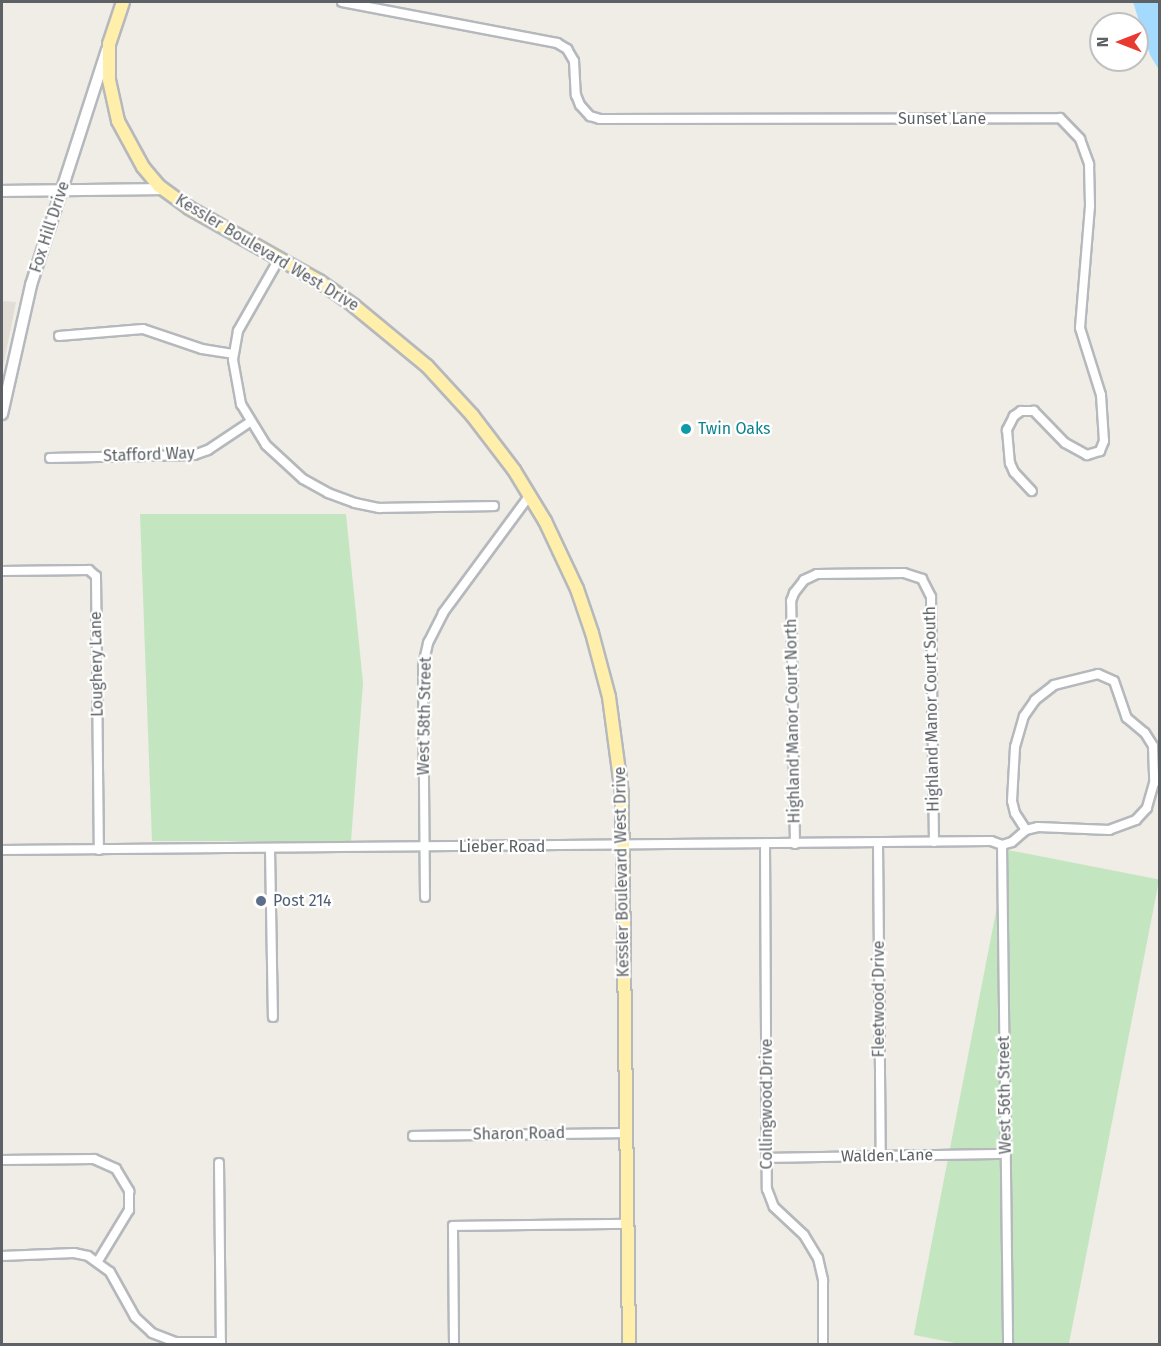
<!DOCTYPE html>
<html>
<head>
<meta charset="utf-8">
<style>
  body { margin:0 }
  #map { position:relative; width:1161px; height:1346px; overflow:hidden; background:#efede5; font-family:"Fira Sans",sans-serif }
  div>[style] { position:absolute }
  .education>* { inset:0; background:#e2ded6 }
  .green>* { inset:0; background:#c3e6c1; transform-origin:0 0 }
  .water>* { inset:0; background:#a5daff }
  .roads { filter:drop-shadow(2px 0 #b5b8bc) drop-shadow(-2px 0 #b5b8bc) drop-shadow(0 2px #b5b8bc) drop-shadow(0 -2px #b5b8bc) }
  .street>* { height:8px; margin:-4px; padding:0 4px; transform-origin:4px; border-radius:4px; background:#fff }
  .secondary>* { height:10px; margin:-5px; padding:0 5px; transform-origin:5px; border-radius:5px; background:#fff }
  .primary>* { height:12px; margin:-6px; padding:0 6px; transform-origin:6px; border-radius:6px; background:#ffefaa }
  .dots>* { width:16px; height:16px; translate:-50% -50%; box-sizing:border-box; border:3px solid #fff; border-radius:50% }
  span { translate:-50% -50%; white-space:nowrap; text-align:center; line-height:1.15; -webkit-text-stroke:4.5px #fff; paint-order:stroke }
  .street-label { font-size:16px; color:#5d6165 }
  .culture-label { font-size:16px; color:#0d838f }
  .left { translate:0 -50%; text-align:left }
  .service-label { font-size:16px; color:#4e5e75 }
  .frame { position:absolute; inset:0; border:3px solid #5d6165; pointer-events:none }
  .north { position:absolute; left:1089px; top:12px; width:60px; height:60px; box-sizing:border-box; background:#fff; border:2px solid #bec0c1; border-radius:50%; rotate:270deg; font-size:16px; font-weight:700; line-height:24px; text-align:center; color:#5d6165 }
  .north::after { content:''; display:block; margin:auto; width:21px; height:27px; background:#e93a31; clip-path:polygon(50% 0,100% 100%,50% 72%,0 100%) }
</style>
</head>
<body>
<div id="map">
  <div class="education">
    <i style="clip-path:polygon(2px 301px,16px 302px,2px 372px)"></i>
  </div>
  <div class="green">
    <i style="clip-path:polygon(140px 514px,346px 514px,363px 683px,351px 841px,152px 841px)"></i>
    <i style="left:1008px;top:850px;width:154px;height:494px;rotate:11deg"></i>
  </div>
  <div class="water">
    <i style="clip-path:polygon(1133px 2px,1159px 2px,1159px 70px,1150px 55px)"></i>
  </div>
  <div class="roads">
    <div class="street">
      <i style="left:342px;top:2px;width:219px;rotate:10.8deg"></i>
      <i style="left:557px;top:43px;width:12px;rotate:31deg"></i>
      <i style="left:567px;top:49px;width:14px;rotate:60deg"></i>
      <i style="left:574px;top:61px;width:34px;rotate:87deg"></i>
      <i style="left:576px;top:95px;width:11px;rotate:68deg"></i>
      <i style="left:580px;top:105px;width:15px;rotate:48deg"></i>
      <i style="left:590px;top:116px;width:10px;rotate:17deg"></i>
      <i style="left:600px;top:119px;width:460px;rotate:-0.1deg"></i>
      <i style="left:1060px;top:118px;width:29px;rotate:46deg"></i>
      <i style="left:1080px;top:139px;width:27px;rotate:70deg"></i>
      <i style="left:1089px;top:164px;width:42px;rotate:88.6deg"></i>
      <i style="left:1090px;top:206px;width:122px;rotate:94.7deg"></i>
      <i style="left:1080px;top:328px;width:70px;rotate:72.6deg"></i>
      <i style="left:1101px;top:395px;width:46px;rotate:86.3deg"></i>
      <i style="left:1104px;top:441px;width:11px;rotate:112deg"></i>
      <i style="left:1100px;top:451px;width:14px;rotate:163deg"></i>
      <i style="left:1087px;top:455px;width:25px;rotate:-151deg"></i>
      <i style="left:1065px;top:443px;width:45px;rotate:-134.1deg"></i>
      <i style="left:1034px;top:411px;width:13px;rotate:180deg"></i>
      <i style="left:1021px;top:411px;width:9px;rotate:144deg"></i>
      <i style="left:1014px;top:416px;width:16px;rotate:117deg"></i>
      <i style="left:1007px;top:430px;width:33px;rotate:85deg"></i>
      <i style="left:1010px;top:463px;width:10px;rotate:66deg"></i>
      <i style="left:1014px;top:472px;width:26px;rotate:47deg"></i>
      <i style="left:279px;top:259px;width:83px;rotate:119.7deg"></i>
      <i style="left:238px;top:331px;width:29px;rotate:100deg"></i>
      <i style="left:233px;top:360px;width:45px;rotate:79.7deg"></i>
      <i style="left:241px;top:404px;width:48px;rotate:58.6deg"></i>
      <i style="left:266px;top:445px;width:50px;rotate:42.6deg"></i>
      <i style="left:303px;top:479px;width:29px;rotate:29deg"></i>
      <i style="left:328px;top:493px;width:29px;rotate:20deg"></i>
      <i style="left:355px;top:503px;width:25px;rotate:12deg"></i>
      <i style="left:379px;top:508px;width:115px;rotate:-1deg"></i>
      <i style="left:59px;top:336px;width:84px;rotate:-4.8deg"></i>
      <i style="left:143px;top:329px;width:62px;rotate:18.7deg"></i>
      <i style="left:202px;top:349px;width:31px;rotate:9deg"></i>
      <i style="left:50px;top:458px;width:144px;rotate:-1.2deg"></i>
      <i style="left:194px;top:455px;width:15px;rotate:-20deg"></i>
      <i style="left:208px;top:450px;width:50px;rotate:-33.7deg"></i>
      <i style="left:2px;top:571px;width:87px;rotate:-0.7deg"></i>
      <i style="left:89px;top:570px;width:9px;rotate:41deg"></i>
      <i style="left:96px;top:576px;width:274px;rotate:89.4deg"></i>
      <i style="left:1098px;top:674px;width:17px;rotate:24deg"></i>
      <i style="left:1114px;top:681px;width:39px;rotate:71deg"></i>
      <i style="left:1127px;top:718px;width:23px;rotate:40deg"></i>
      <i style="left:1145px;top:733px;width:15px;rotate:58deg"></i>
      <i style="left:1153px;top:746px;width:37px;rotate:88deg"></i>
      <i style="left:1154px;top:783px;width:26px;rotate:106deg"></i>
      <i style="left:1147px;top:808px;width:16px;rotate:133deg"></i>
      <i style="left:1136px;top:820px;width:29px;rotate:160deg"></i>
      <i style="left:1109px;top:830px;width:71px;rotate:-177.6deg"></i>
      <i style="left:1038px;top:827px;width:12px;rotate:166deg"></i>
      <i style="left:1026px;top:830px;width:20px;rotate:-123deg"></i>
      <i style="left:1015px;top:813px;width:12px;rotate:-104deg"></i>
      <i style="left:1012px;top:801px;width:54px;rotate:-86.8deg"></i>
      <i style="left:1015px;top:747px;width:32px;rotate:-74deg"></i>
      <i style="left:1024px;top:716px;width:19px;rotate:-55deg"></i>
      <i style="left:1035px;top:700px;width:24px;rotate:-38deg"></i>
      <i style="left:1054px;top:685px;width:45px;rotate:-14deg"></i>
      <i style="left:878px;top:843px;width:313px;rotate:89.5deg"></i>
      <i style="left:765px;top:844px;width:345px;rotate:89.7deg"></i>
      <i style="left:767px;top:1189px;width:19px;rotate:69deg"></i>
      <i style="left:774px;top:1207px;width:41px;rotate:43deg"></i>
      <i style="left:804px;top:1235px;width:27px;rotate:59deg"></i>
      <i style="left:818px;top:1258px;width:23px;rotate:77deg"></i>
      <i style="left:823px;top:1280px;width:64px;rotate:90deg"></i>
      <i style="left:795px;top:844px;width:243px;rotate:-90.9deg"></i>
      <i style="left:791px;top:601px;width:9px;rotate:-69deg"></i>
      <i style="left:794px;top:593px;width:16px;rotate:-52deg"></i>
      <i style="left:804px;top:580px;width:14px;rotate:-25deg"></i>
      <i style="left:817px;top:574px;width:87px;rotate:-0.7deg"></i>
      <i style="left:904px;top:573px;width:19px;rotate:18deg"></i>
      <i style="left:922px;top:579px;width:20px;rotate:63deg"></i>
      <i style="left:931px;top:597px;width:245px;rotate:89.3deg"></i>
      <i style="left:1002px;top:845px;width:499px;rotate:89.3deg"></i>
      <i style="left:1002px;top:845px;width:10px;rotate:-17deg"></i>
      <i style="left:1012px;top:842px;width:18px;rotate:-41deg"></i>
      <i style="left:270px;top:849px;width:168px;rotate:89deg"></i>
      <i style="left:2px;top:850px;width:989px;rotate:-0.52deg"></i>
      <i style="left:991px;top:841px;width:12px;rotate:20deg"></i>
      <i style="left:425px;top:897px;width:232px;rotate:-90.5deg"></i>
      <i style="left:423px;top:665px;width:23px;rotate:-77deg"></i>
      <i style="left:428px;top:643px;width:34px;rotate:-63deg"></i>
      <i style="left:443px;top:613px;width:147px;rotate:-53.6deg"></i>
      <i style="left:413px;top:1136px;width:213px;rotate:-0.8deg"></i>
      <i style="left:767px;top:1158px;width:239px;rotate:-1deg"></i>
      <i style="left:2px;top:1160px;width:92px;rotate:-0.6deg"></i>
      <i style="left:94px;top:1159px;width:24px;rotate:24deg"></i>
      <i style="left:116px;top:1169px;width:26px;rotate:59deg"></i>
      <i style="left:129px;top:1191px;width:19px;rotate:90deg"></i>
      <i style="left:129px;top:1210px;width:60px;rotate:121.3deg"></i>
      <i style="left:219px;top:1163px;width:181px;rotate:89.4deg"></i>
      <i style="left:2px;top:1256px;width:72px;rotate:-2.4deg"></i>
      <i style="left:74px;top:1253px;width:14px;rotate:12deg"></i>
      <i style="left:88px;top:1256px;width:27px;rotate:36deg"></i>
      <i style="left:110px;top:1272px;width:51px;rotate:60.9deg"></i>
      <i style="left:135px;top:1317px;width:23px;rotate:43deg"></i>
      <i style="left:152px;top:1333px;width:25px;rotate:21deg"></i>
      <i style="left:175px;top:1342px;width:46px"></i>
      <i style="left:454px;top:1344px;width:118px;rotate:-90.5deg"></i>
      <i style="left:453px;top:1226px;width:174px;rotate:-0.7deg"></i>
    </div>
    <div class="secondary">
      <i style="left:2px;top:191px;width:161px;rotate:-0.7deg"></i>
      <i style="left:2px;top:414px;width:132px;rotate:-77.3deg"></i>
      <i style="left:31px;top:285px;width:247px;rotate:-72.1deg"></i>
    </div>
    <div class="primary">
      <i style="left:123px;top:2px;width:44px;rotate:108.4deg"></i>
      <i style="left:109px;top:44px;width:36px;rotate:90deg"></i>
      <i style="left:109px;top:80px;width:42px;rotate:77.6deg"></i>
      <i style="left:118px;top:121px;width:52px;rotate:61.5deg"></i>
      <i style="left:143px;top:167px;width:25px;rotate:50deg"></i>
      <i style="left:159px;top:186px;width:37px;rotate:36deg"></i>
      <i style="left:189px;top:208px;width:149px;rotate:29.3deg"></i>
      <i style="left:319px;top:281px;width:42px;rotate:35.2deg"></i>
      <i style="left:353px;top:305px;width:96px;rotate:39.5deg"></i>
      <i style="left:427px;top:366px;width:67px;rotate:47.4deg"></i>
      <i style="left:472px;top:415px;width:69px;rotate:52.6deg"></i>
      <i style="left:514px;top:470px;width:60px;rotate:58.7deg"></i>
      <i style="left:545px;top:521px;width:75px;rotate:64.8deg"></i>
      <i style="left:577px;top:589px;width:46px;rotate:71.2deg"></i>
      <i style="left:592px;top:633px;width:66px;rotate:75.1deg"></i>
      <i style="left:609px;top:697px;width:98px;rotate:82.4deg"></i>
      <i style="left:622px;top:794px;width:550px;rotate:89.27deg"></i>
    </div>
  </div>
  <div class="dots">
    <i style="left:686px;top:429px;background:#0f9aa8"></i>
    <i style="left:261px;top:901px;background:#5c6f8a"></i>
  </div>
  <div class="street-label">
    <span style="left:942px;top:119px">Sunset Lane</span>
    <span style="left:50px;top:227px;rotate:-72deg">Fox Hill Drive</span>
    <span style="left:267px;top:253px;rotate:31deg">Kessler Boulevard West Drive</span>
    <span style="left:149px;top:455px;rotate:-2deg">Stafford Way</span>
    <span style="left:97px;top:664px;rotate:-91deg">Loughery Lane</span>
    <span style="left:932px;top:709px;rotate:-91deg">Highland Manor Court South</span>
    <span style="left:425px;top:716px;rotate:-89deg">West 58th Street</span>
    <span style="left:793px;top:721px;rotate:-91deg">Highland Manor Court North</span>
    <span style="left:502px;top:847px">Lieber Road</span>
    <span style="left:622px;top:872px;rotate:-91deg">Kessler Boulevard West Drive</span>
    <span style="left:879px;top:999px;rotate:-90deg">Fleetwood Drive</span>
    <span style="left:1005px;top:1095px;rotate:-91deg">West 56th Street</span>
    <span style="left:767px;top:1104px;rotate:-90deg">Collingwood Drive</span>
    <span style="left:519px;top:1134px;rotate:-1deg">Sharon Road</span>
    <span style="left:887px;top:1156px;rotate:-1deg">Walden Lane</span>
  </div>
  <div class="culture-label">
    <span class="left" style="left:698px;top:429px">Twin Oaks</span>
  </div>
  <div class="service-label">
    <span class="left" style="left:273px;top:901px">Post 214</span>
  </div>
  <div class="frame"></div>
  <div class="north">N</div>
</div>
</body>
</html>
